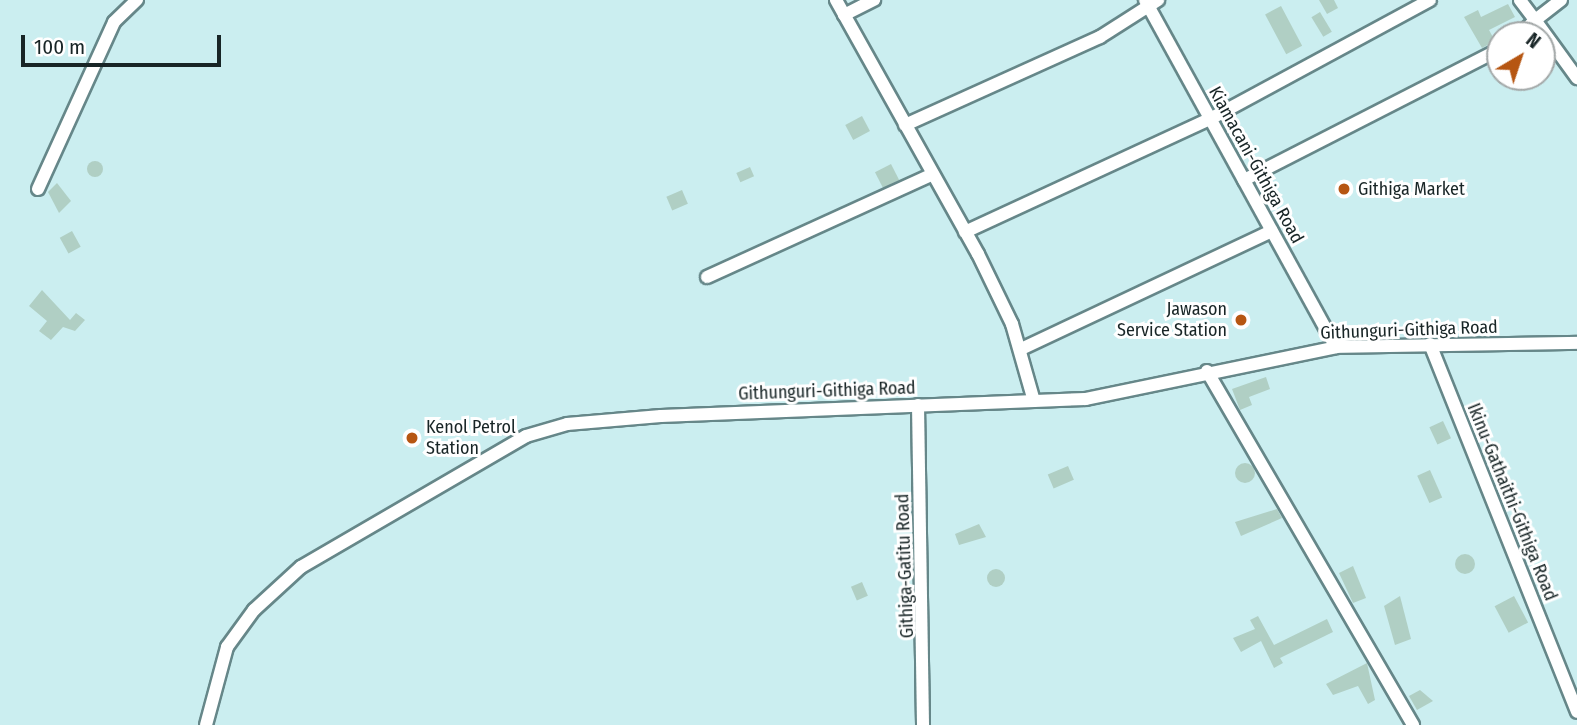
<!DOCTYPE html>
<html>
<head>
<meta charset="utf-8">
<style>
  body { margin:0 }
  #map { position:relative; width:1577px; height:725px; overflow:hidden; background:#cbeef0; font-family:"Fira Sans Condensed",sans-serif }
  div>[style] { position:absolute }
  .building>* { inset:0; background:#b0cfc4; transform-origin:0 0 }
  .round { border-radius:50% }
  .roads { filter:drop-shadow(2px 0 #668789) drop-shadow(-2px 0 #668789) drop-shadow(0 2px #668789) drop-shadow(0 -2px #668789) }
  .minor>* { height:12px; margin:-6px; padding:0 6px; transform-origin:6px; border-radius:6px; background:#fff }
  .dots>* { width:19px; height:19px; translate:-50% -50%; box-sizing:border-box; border:4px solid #fff; border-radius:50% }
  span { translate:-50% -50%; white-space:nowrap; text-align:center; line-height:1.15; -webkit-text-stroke:6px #fff; paint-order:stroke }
  .street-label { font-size:18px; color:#182526 }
  .poi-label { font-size:18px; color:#182526 }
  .left { translate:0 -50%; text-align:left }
  .right { translate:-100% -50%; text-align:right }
  .north { position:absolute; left:1486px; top:21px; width:70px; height:70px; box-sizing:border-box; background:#fff; border:2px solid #a3a8a8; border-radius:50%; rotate:39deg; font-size:19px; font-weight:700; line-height:28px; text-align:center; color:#182526 }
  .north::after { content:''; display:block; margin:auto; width:24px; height:32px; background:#b65612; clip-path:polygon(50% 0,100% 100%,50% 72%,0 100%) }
  .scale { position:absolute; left:21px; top:35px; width:200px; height:32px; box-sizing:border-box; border:4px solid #182526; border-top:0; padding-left:9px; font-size:21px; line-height:24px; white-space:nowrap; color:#182526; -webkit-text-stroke:5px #fff; paint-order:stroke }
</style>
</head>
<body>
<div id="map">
  <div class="building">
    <i style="clip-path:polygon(1319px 0,1334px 0,1338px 8px,1327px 14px)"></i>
    <i style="clip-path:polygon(1508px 4px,1515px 17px,1489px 30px,1495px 41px,1482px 48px,1464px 17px,1478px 10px,1481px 17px)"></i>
    <i style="left:1281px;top:6px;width:45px;height:18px;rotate:62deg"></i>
    <i style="left:1320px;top:12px;width:23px;height:10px;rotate:59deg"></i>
    <i style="left:862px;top:116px;width:17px;height:19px;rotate:62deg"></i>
    <i class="round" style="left:87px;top:161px;width:16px;height:16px"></i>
    <i style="left:891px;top:164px;width:18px;height:18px;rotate:63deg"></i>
    <i style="left:750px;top:167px;width:10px;height:15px;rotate:66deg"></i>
    <i style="clip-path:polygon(57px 183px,71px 201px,59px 213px,48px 192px)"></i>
    <i style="left:682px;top:190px;width:15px;height:17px;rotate:67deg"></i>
    <i style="left:72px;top:231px;width:18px;height:14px;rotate:61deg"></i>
    <i style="clip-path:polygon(42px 290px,70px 320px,76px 313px,85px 320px,75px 331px,63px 327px,51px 340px,39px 331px,47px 321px,29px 306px)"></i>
    <i style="clip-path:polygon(1266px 377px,1270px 389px,1249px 397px,1252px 405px,1240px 410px,1232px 389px)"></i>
    <i style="left:1443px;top:421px;width:19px;height:15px;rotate:65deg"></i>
    <i class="round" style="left:1235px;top:463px;width:20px;height:20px"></i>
    <i style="left:1068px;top:466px;width:15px;height:22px;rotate:67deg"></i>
    <i style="left:1430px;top:470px;width:30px;height:14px;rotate:66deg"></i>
    <i style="clip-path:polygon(1277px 509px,1282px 518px,1241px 536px,1235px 522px)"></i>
    <i style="clip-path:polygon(979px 524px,986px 537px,959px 545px,955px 534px)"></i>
    <i class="round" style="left:1455px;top:554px;width:20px;height:20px"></i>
    <i style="clip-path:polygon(1353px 566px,1366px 598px,1353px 603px,1339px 573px)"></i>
    <i class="round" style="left:987px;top:569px;width:18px;height:18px"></i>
    <i style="left:862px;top:582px;width:15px;height:12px;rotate:67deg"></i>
    <i style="clip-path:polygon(1400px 596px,1411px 639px,1395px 645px,1384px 606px)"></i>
    <i style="left:1514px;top:596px;width:30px;height:22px;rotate:62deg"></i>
    <i style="clip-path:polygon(1258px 616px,1274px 645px,1327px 619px,1333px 632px,1280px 658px,1283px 663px,1274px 668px,1261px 641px,1241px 652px,1233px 638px,1255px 629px,1250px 620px)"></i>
    <i style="clip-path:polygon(1367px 663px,1375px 700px,1368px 704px,1358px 686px,1333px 695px,1326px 684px)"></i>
    <i style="clip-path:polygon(1420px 690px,1433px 701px,1417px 710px,1409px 696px)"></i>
  </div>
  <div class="roads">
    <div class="minor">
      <i style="left:836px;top:0;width:291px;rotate:60.8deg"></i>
      <i style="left:978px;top:254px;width:78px;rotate:64.1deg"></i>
      <i style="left:1012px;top:324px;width:80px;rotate:74.1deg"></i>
      <i style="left:1145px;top:0;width:396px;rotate:61.2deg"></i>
      <i style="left:1561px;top:0;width:33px;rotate:142deg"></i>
      <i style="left:1535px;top:20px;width:72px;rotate:54.1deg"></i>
      <i style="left:844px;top:15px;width:34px;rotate:-27deg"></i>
      <i style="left:1520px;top:35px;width:21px;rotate:-45deg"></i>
      <i style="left:1535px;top:20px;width:25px;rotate:-127deg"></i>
      <i style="left:905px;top:125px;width:214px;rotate:-24.3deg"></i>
      <i style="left:1100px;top:37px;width:69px;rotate:-32.5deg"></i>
      <i style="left:1244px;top:180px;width:288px;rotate:-27.1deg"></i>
      <i style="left:38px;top:189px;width:183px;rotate:-65.5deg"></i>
      <i style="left:114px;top:22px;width:32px;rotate:-44deg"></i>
      <i style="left:965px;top:232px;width:270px;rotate:-24.8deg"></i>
      <i style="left:1210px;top:119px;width:250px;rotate:-28.4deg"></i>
      <i style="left:707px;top:277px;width:248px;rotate:-24.5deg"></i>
      <i style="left:1430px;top:344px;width:396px;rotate:68.2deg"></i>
      <i style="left:1021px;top:349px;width:277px;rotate:-25.2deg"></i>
      <i style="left:1207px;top:371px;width:410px;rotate:59.8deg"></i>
      <i style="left:918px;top:405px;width:320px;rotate:89.1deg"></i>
      <i style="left:206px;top:725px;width:81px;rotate:-74.9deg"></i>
      <i style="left:227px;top:647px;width:46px;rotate:-53.9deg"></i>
      <i style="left:254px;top:610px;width:64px;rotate:-42.5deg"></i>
      <i style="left:301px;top:567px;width:260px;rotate:-30.2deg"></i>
      <i style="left:526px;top:436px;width:43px;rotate:-16.3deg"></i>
      <i style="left:567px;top:424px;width:94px;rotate:-4.9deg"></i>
      <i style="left:661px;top:416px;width:425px;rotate:-2.3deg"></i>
      <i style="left:1086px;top:399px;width:255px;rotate:-11.7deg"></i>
      <i style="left:1336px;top:347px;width:241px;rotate:-1deg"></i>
    </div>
  </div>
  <div class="dots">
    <i style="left:1344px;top:189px;background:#b65612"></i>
    <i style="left:1241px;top:320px;background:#b65612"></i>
    <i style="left:412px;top:438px;background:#b65612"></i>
  </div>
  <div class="street-label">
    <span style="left:1256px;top:165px;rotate:61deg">Kiamacani-Githiga Road</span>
    <span style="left:1409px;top:330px;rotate:-2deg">Githunguri-Githiga Road</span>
    <span style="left:827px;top:391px;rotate:-2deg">Githunguri-Githiga Road</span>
    <span style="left:1512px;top:502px;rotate:68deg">Ikinu-Gathaithi-Githiga Road</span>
    <span style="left:905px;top:566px;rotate:-92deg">Githiga-Gatitu Road</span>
  </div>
  <div class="poi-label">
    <span class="left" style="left:1358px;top:189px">Githiga Market</span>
    <span class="right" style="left:1227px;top:320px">Jawason<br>Service Station</span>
    <span class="left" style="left:426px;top:438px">Kenol Petrol<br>Station</span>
  </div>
  <div class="north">N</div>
  <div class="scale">100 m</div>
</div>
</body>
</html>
